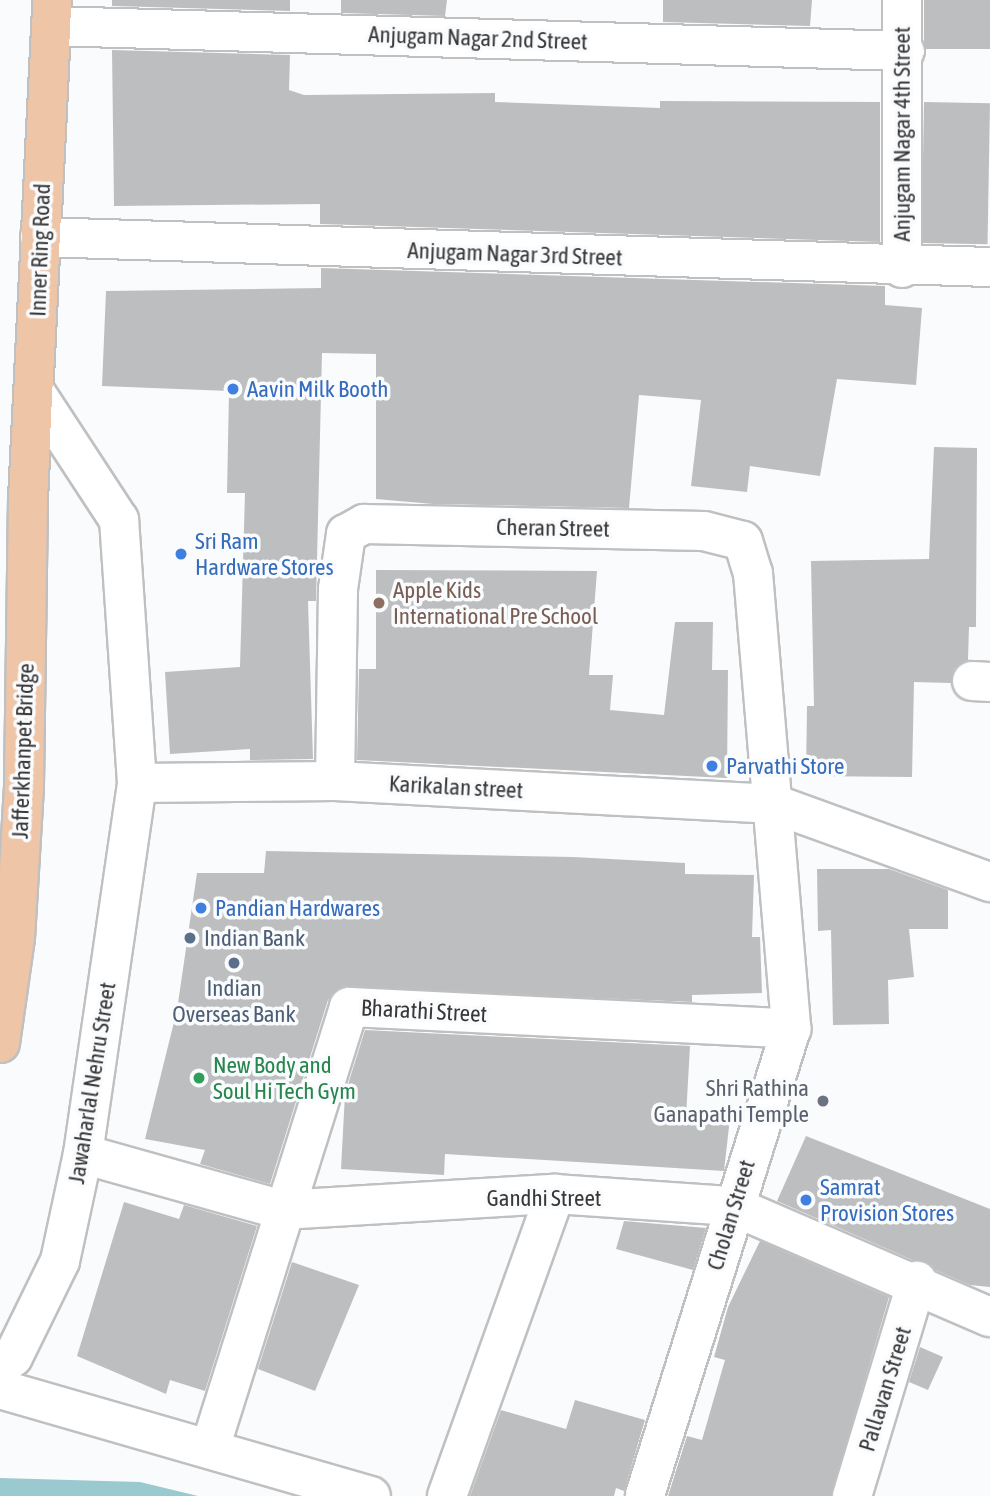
<!DOCTYPE html>
<html>
<head>
<meta charset="utf-8">
<style>
  body { margin:0 }
  #map { position:relative; width:990px; height:1496px; overflow:hidden; background:#fafbfd; font-family:"Asap Condensed",sans-serif }
  div>[style] { position:absolute }
  .water>* { inset:0; background:#9ac9cf }
  .building>* { inset:0; background:#bdbec0; transform-origin:0 0 }
  .roads { filter:drop-shadow(2px 0 #bfc0c2) drop-shadow(-2px 0 #bfc0c2) drop-shadow(0 2px #bfc0c2) drop-shadow(0 -2px #bfc0c2) }
  .street>* { height:38px; margin:-19px; padding:0 19px; transform-origin:19px; border-radius:19px; background:#fff }
  .secondary>* { height:38px; margin:-19px; padding:0 19px; transform-origin:19px; border-radius:19px; background:#fff }
  .primary>* { height:38px; margin:-19px; padding:0 19px; transform-origin:19px; border-radius:19px; background:#eec5a7 }
  .dots>* { width:19px; height:19px; translate:-50% -50%; box-sizing:border-box; border:4px solid #fafbfd; border-radius:50% }
  span { translate:-50% -50%; white-space:nowrap; text-align:center; line-height:1.15; -webkit-text-stroke:7px #fafbfd; paint-order:stroke }
  .street-label { font-size:23px; color:#383839 }
  .shop-label { font-size:23px; color:#366cbe }
  .left { translate:0 -50%; text-align:left }
  .education-label { font-size:23px; color:#785e54 }
  .service-label { font-size:23px; color:#4e5e75 }
  .leisure-label { font-size:23px; color:#27864d }
  .worship-label { font-size:23px; color:#5b616d }
  .right { translate:-100% -50%; text-align:right }
</style>
</head>
<body>
<div id="map">
  <div class="water">
    <i style="clip-path:polygon(0 1478px,140px 1482px,198px 1496px,0 1496px)"></i>
  </div>
  <div class="building">
    <i style="clip-path:polygon(112px 0,290px 0,290px 11px,112px 6px)"></i>
    <i style="clip-path:polygon(341px 0,447px 0,445px 16px,341px 13px)"></i>
    <i style="clip-path:polygon(663px 0,812px 0,810px 26px,663px 22px)"></i>
    <i style="left:924px;top:0;width:66px;height:49px"></i>
    <i style="clip-path:polygon(112px 50px,290px 55px,289px 90px,304px 95px,495px 93px,495px 102px,660px 108px,660px 101px,880px 102px,880px 242px,320px 224px,320px 204px,114px 206px)"></i>
    <i style="left:924px;top:102px;width:66px;height:141px;rotate:1deg"></i>
    <i style="clip-path:polygon(321px 268px,885px 286px,885px 305px,922px 308px,916px 385px,837px 379px,820px 476px,750px 466px,747px 492px,691px 486px,701px 400px,639px 395px,629px 508px,433px 504px,376px 499px,376px 354px,322px 353px,316px 601px,308px 601px,313px 759px,250px 760px,250px 749px,170px 754px,165px 672px,240px 667px,245px 493px,227px 493px,229px 391px,102px 386px,106px 291px,321px 288px)"></i>
    <i style="clip-path:polygon(934px 447px,977px 448px,976px 627px,969px 627px,968px 660px,954px 669px,951px 683px,914px 682px,912px 777px,806px 776px,807px 706px,814px 706px,811px 561px,929px 559px)"></i>
    <i style="clip-path:polygon(376px 570px,597px 571px,589px 675px,613px 675px,610px 710px,664px 715px,675px 622px,713px 622px,712px 670px,728px 670px,727px 778px,357px 760px,359px 669px,376px 669px)"></i>
    <i style="clip-path:polygon(266px 851px,573px 857px,685px 863px,685px 874px,754px 875px,752px 937px,760px 937px,762px 993px,692px 995px,692px 1002px,341px 987px,328px 1000px,270px 1184px,200px 1164px,205px 1150px,145px 1139px,177px 1010px,197px 873px,264px 873px)"></i>
    <i style="clip-path:polygon(817px 869px,889px 869px,948px 890px,948px 929px,909px 929px,914px 977px,888px 980px,889px 1024px,833px 1025px,831px 930px,818px 931px)"></i>
    <i style="clip-path:polygon(365px 1030px,690px 1046px,686px 1117px,730px 1118px,724px 1171px,445px 1154px,444px 1175px,341px 1169px,345px 1094px)"></i>
    <i style="clip-path:polygon(806px 1136px,990px 1209px,990px 1287px,970px 1285px,777px 1201px)"></i>
    <i style="clip-path:polygon(124px 1202px,179px 1219px,184px 1205px,257px 1226px,205px 1391px,170px 1380px,166px 1394px,77px 1356px)"></i>
    <i style="clip-path:polygon(624px 1221px,706px 1228px,693px 1270px,616px 1249px)"></i>
    <i style="clip-path:polygon(760px 1241px,889px 1297px,831px 1496px,668px 1496px,687px 1436px,702px 1440px,725px 1360px,714px 1357px,728px 1307px)"></i>
    <i style="clip-path:polygon(292px 1262px,359px 1285px,315px 1391px,258px 1369px)"></i>
    <i style="clip-path:polygon(920px 1347px,943px 1357px,928px 1390px,909px 1382px)"></i>
    <i style="clip-path:polygon(575px 1400px,645px 1420px,624px 1491px,616px 1488px,614px 1496px,470px 1496px,501px 1410px,566px 1429px)"></i>
  </div>
  <div class="roads">
    <div class="street">
      <i style="left:51px;top:26px;width:854px;rotate:1.68deg"></i>
      <i style="left:40px;top:237px;width:950px;rotate:1.81deg"></i>
      <i style="left:902px;top:268px;width:268px;rotate:-90deg"></i>
      <i style="left:972px;top:681px;width:18px;rotate:3deg"></i>
      <i style="left:335px;top:781px;width:192px;rotate:-89.1deg"></i>
      <i style="left:338px;top:589px;width:56px;rotate:-81.7deg"></i>
      <i style="left:346px;top:534px;width:21px;rotate:-29deg"></i>
      <i style="left:364px;top:524px;width:340px;rotate:1.2deg"></i>
      <i style="left:704px;top:531px;width:40px;rotate:14.4deg"></i>
      <i style="left:743px;top:541px;width:34px;rotate:73deg"></i>
      <i style="left:753px;top:573px;width:458px;rotate:85.2deg"></i>
      <i style="left:791px;top:1029px;width:489px;rotate:107.4deg"></i>
      <i style="left:137px;top:783px;width:198px;rotate:-0.6deg"></i>
      <i style="left:335px;top:781px;width:440px;rotate:3deg"></i>
      <i style="left:774px;top:804px;width:230px;rotate:19.9deg"></i>
      <i style="left:83px;top:1154px;width:207px;rotate:15.7deg"></i>
      <i style="left:282px;top:1210px;width:273px;rotate:-3.4deg"></i>
      <i style="left:555px;top:1194px;width:178px;rotate:3.9deg"></i>
      <i style="left:733px;top:1206px;width:280px;rotate:23.4deg"></i>
      <i style="left:0;top:1389px;width:386px;rotate:16.1deg"></i>
      <i style="left:211px;top:1445px;width:459px;rotate:-72.5deg"></i>
      <i style="left:349px;top:1007px;width:443px;rotate:2.8deg"></i>
      <i style="left:447px;top:1496px;width:321px;rotate:-70.3deg"></i>
      <i style="left:852px;top:1496px;width:225px;rotate:-73.2deg"></i>
    </div>
    <div class="secondary">
      <i style="left:0;top:1367px;width:16px;rotate:-38deg"></i>
      <i style="left:13px;top:1357px;width:107px;rotate:-63.9deg"></i>
      <i style="left:60px;top:1261px;width:109px;rotate:-77.9deg"></i>
      <i style="left:83px;top:1154px;width:375px;rotate:-81.7deg"></i>
      <i style="left:137px;top:783px;width:264px;rotate:-93.9deg"></i>
      <i style="left:119px;top:520px;width:152px;rotate:-123.2deg"></i>
    </div>
    <div class="primary">
      <i style="left:0;top:1043px;width:106px;rotate:-81.9deg"></i>
      <i style="left:15px;top:938px;width:153px;rotate:-86.6deg"></i>
      <i style="left:24px;top:785px;width:286px;rotate:-89.2deg"></i>
      <i style="left:28px;top:499px;width:500px;rotate:-87.2deg"></i>
    </div>
  </div>
  <div class="dots">
    <i style="left:233px;top:389px;background:#3f7fe0"></i>
    <i style="left:181px;top:554px;background:#3f7fe0"></i>
    <i style="left:379px;top:603px;background:#8d6e63"></i>
    <i style="left:712px;top:766px;background:#3f7fe0"></i>
    <i style="left:201px;top:908px;background:#3f7fe0"></i>
    <i style="left:190px;top:938px;background:#5c6f8a"></i>
    <i style="left:234px;top:963px;background:#5c6f8a"></i>
    <i style="left:199px;top:1078px;background:#2e9e5b"></i>
    <i style="left:823px;top:1101px;background:#6b7280"></i>
    <i style="left:806px;top:1200px;background:#3f7fe0"></i>
  </div>
  <div class="street-label">
    <span style="left:478px;top:38px;rotate:2deg">Anjugam Nagar 2nd Street</span>
    <span style="left:902px;top:134px;rotate:-90deg">Anjugam Nagar 4th Street</span>
    <span style="left:40px;top:250px;rotate:-88deg">Inner Ring Road</span>
    <span style="left:515px;top:254px;rotate:2deg">Anjugam Nagar 3rd Street</span>
    <span style="left:553px;top:528px;rotate:1deg">Cheran Street</span>
    <span style="left:23px;top:751px;rotate:-88deg">Jafferkhanpet Bridge</span>
    <span style="left:456px;top:787px;rotate:3deg">Karikalan street</span>
    <span style="left:424px;top:1011px;rotate:3deg">Bharathi Street</span>
    <span style="left:92px;top:1083px;rotate:-81deg">Jawaharlal Nehru Street</span>
    <span style="left:544px;top:1198px">Gandhi Street</span>
    <span style="left:731px;top:1215px;rotate:-73deg">Cholan Street</span>
    <span style="left:885px;top:1389px;rotate:-73deg">Pallavan Street</span>
  </div>
  <div class="shop-label">
    <span class="left" style="left:247px;top:389px">Aavin Milk Booth</span>
    <span class="left" style="left:195px;top:554px">Sri Ram<br>Hardware Stores</span>
    <span class="left" style="left:726px;top:766px">Parvathi Store</span>
    <span class="left" style="left:215px;top:908px">Pandian Hardwares</span>
    <span class="left" style="left:820px;top:1200px">Samrat<br>Provision Stores</span>
  </div>
  <div class="education-label">
    <span class="left" style="left:393px;top:603px">Apple Kids<br>International Pre School</span>
  </div>
  <div class="service-label">
    <span class="left" style="left:204px;top:938px">Indian Bank</span>
    <span style="left:234px;top:1001px">Indian<br>Overseas Bank</span>
  </div>
  <div class="leisure-label">
    <span class="left" style="left:213px;top:1078px">New Body and<br>Soul Hi Tech Gym</span>
  </div>
  <div class="worship-label">
    <span class="right" style="left:809px;top:1101px">Shri Rathina<br>Ganapathi Temple</span>
  </div>
</div>
</body>
</html>
